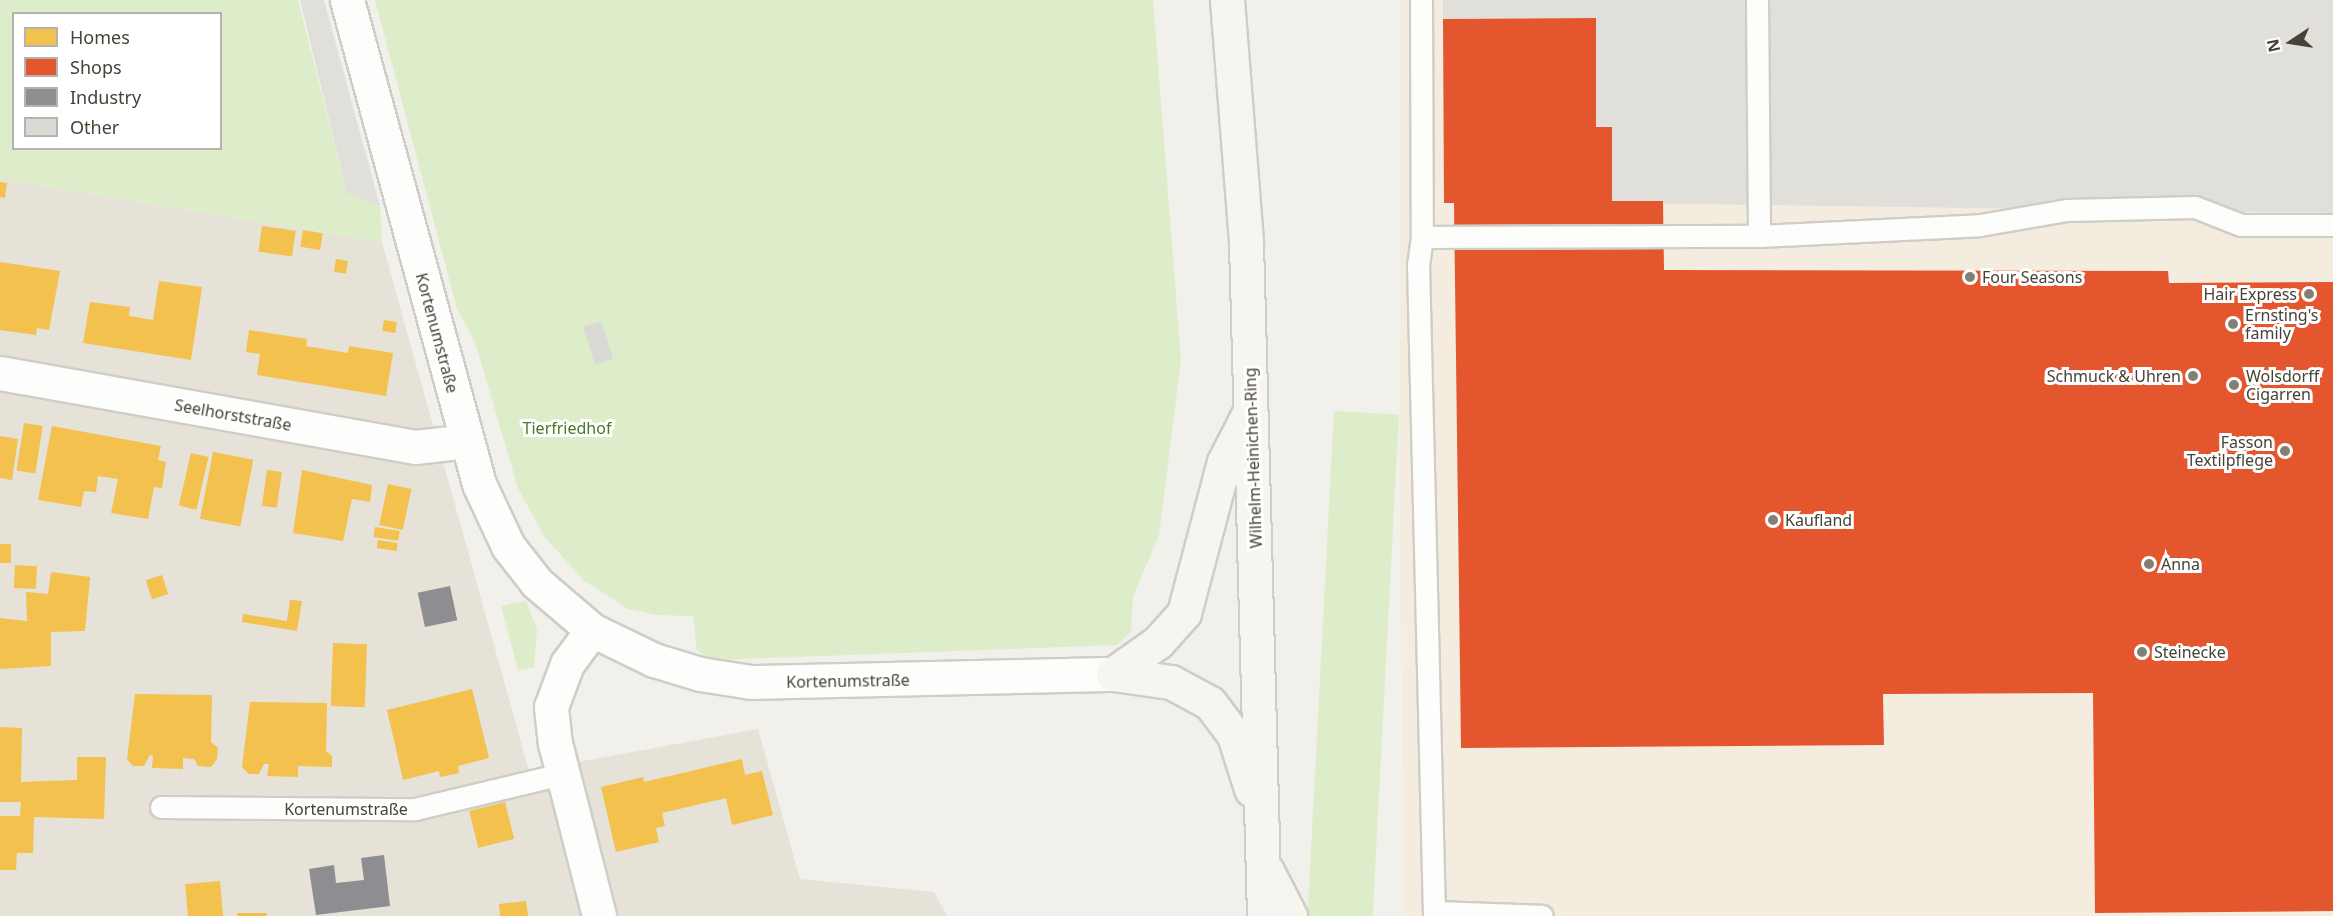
<!DOCTYPE html>
<html>
<head>
<meta charset="utf-8">
<style>
  body { margin:0 }
  #map { position:relative; width:2333px; height:916px; overflow:hidden; background:#f1f0eb; font-family:"Noto Sans",sans-serif }
  div>[style] { position:absolute }
  .residential>* { inset:0; background:#e6e2d8 }
  .commercial>* { inset:0; background:#f4ecde }
  .green>* { inset:0; background:#ddedca; transform-origin:0 0 }
  .parking>* { inset:0; background:#e1dfda }
  .homes>* { inset:0; background:#f2c14e; transform-origin:0 0 }
  .shops>* { inset:0; background:#e4572e }
  .industry>* { inset:0; background:#8d8d92; transform-origin:0 0 }
  .building>* { inset:0; background:#dbd9d3; transform-origin:0 0 }
  .roads { filter:drop-shadow(2px 0 #cfcdc8) drop-shadow(-2px 0 #cfcdc8) drop-shadow(0 2px #cfcdc8) drop-shadow(0 -2px #cfcdc8) }
  .lane>* { height:21px; margin:-10.5px; padding:0 10.5px; transform-origin:10.5px; border-radius:10.5px; background:#fdfdfc }
  .street>* { height:33px; margin:-16.5px; padding:0 16.5px; transform-origin:16.5px; border-radius:16.5px; background:#fdfdfc }
  .secondary>* { height:33px; margin:-16.5px; padding:0 16.5px; transform-origin:16.5px; border-radius:16.5px; background:#f7f5ef }
  .dots>* { width:16px; height:16px; translate:-50% -50%; box-sizing:border-box; border:3px solid #fff; border-radius:50% }
  span { translate:-50% -50%; white-space:nowrap; text-align:center; line-height:1.15; -webkit-text-stroke:6px #fff; paint-order:stroke }
  .poi-label { font-size:16px; color:#484236 }
  .left { translate:0 -50%; text-align:left }
  .right { translate:-100% -50%; text-align:right }
  .street-label { font-size:16px; color:#484236 }
  .park-label { font-size:16px; color:#447c27 }
  .legend { position:absolute; left:12px; top:12px; width:210px; height:138px; box-sizing:border-box; background:#fff; border:2px solid #b6b3af; margin:0; padding:8px 10px; list-style:none; font-size:18px; color:#484236 }
  .legend li { display:flex; align-items:center; gap:12px; height:30px }
  .legend b { width:30px; border:2px solid #b6b3af }
  .north { position:absolute; left:2261px; top:12px; width:60px; height:60px; -webkit-text-stroke:4px #fff; paint-order:stroke; rotate:258deg; font-size:16px; font-weight:700; line-height:24px; text-align:center; color:#484236 }
  .north::after { content:''; display:block; margin:auto; width:21px; height:27px; background:#484236; clip-path:polygon(50% 0,100% 100%,50% 72%,0 100%) }
</style>
</head>
<body>
<div id="map">
  <div class="residential">
    <i style="clip-path:polygon(0 179px,382px 242px,529px 771px,758px 729px,800px 879px,934px 892px,947px 916px,0 916px)"></i>
  </div>
  <div class="commercial">
    <i style="clip-path:polygon(1401px 0,2333px 0,2333px 916px,1404px 916px,1399px 414px)"></i>
  </div>
  <div class="green">
    <i style="clip-path:polygon(evenodd,0 0,298px 0,347px 193px,380px 206px,382px 242px,0 179px,0 0,14px 14px,220px 14px,220px 148px,14px 148px,14px 14px)"></i>
    <i style="clip-path:polygon(375px 0,1153px 0,1181px 360px,1159px 535px,1133px 597px,1131px 632px,1117px 645px,713px 660px,697px 651px,693px 616px,657px 615px,628px 609px,583px 580px,543px 535px,518px 488px,475px 342px,457px 309px)"></i>
    <i style="left:1334px;top:411px;width:65px;height:505px;rotate:3deg"></i>
    <i style="clip-path:polygon(526px 601px,537px 630px,534px 667px,518px 670px,501px 606px)"></i>
  </div>
  <div class="parking">
    <i style="clip-path:polygon(300px 0,324px 0,380px 206px,347px 193px)"></i>
    <i style="clip-path:polygon(1443px 0,2333px 0,2333px 213px,1612px 203px,1612px 127px,1596px 127px,1596px 18px,1443px 19px)"></i>
  </div>
  <div class="homes">
    <i style="clip-path:polygon(0 182px,7px 183px,5px 198px,0 197px)"></i>
    <i style="left:262px;top:226px;width:34px;height:26px;rotate:8deg"></i>
    <i style="left:303px;top:230px;width:20px;height:17px;rotate:9deg"></i>
    <i style="left:336px;top:259px;width:12px;height:13px;rotate:9deg"></i>
    <i style="clip-path:polygon(0 262px,60px 271px,49px 330px,37px 328px,36px 335px,0 330px)"></i>
    <i style="clip-path:polygon(159px 281px,202px 287px,191px 360px,83px 343px,90px 302px,130px 307px,129px 316px,153px 320px)"></i>
    <i style="left:384px;top:320px;width:13px;height:11px;rotate:9deg"></i>
    <i style="clip-path:polygon(249px 330px,307px 339px,306px 346px,348px 353px,349px 346px,393px 353px,386px 396px,257px 375px,260px 354px,246px 352px)"></i>
    <i style="left:24px;top:423px;width:19px;height:48px;rotate:9deg"></i>
    <i style="clip-path:polygon(52px 426px,161px 446px,158px 460px,166px 462px,162px 488px,154px 487px,148px 519px,111px 513px,118px 479px,98px 476px,96px 492px,84px 491px,81px 507px,38px 500px)"></i>
    <i style="clip-path:polygon(0 436px,18px 439px,12px 480px,0 478px)"></i>
    <i style="left:213px;top:452px;width:41px;height:68px;rotate:11deg"></i>
    <i style="left:191px;top:453px;width:18px;height:54px;rotate:13deg"></i>
    <i style="left:267px;top:470px;width:15px;height:36px;rotate:8deg"></i>
    <i style="clip-path:polygon(302px 470px,372px 485px,370px 502px,352px 499px,343px 541px,293px 533px)"></i>
    <i style="left:388px;top:484px;width:24px;height:42px;rotate:12deg"></i>
    <i style="left:375px;top:527px;width:25px;height:10px;rotate:9deg"></i>
    <i style="left:378px;top:540px;width:20px;height:8px;rotate:9deg"></i>
    <i style="left:0;top:544px;width:11px;height:19px"></i>
    <i style="left:15px;top:565px;width:22px;height:23px;rotate:3deg"></i>
    <i style="clip-path:polygon(51px 572px,90px 577px,85px 631px,51px 632px,51px 666px,0 669px,0 618px,27px 621px,26px 592px,48px 594px)"></i>
    <i style="left:162px;top:575px;width:20px;height:17px;rotate:72deg"></i>
    <i style="clip-path:polygon(290px 600px,302px 601px,297px 631px,242px 622px,243px 614px,287px 621px)"></i>
    <i style="left:333px;top:643px;width:34px;height:63px;rotate:2deg"></i>
    <i style="clip-path:polygon(472px 689px,489px 758px,458px 766px,459px 773px,440px 777px,439px 771px,403px 780px,387px 710px)"></i>
    <i style="clip-path:polygon(135px 694px,212px 695px,211px 742px,218px 748px,217px 759px,211px 767px,198px 766px,194px 759px,183px 758px,183px 769px,152px 768px,153px 756px,150px 755px,144px 766px,133px 766px,127px 759px)"></i>
    <i style="clip-path:polygon(250px 702px,327px 703px,326px 751px,332px 756px,332px 767px,298px 766px,298px 777px,267px 776px,269px 764px,264px 764px,259px 774px,249px 774px,242px 767px)"></i>
    <i style="clip-path:polygon(0 727px,22px 728px,21px 782px,77px 780px,77px 757px,106px 757px,104px 819px,34px 817px,33px 853px,17px 853px,16px 870px,0 870px,0 816px,20px 816px,21px 802px,0 802px)"></i>
    <i style="clip-path:polygon(742px 759px,745px 775px,762px 771px,773px 815px,732px 825px,726px 798px,662px 813px,665px 826px,656px 828px,659px 842px,616px 852px,601px 787px,643px 777px,644px 782px)"></i>
    <i style="left:505px;top:802px;width:38px;height:37px;rotate:76deg"></i>
    <i style="left:220px;top:881px;width:35px;height:35px;rotate:85deg"></i>
    <i style="clip-path:polygon(526px 901px,528px 916px,500px 916px,499px 904px)"></i>
    <i style="left:237px;top:913px;width:30px;height:3px"></i>
  </div>
  <div class="shops">
    <i style="clip-path:polygon(1596px 18px,1596px 127px,1612px 127px,1612px 201px,1663px 201px,1664px 270px,2168px 271px,2169px 283px,2333px 282px,2333px 911px,2095px 913px,2093px 693px,1883px 694px,1884px 745px,1461px 748px,1454px 203px,1444px 203px,1443px 19px)"></i>
  </div>
  <div class="industry">
    <i style="left:450px;top:586px;width:35px;height:33px;rotate:78deg"></i>
    <i style="clip-path:polygon(384px 855px,390px 906px,316px 915px,309px 869px,334px 865px,336px 883px,364px 880px,361px 858px)"></i>
  </div>
  <div class="building">
    <i style="left:601px;top:321px;width:40px;height:19px;rotate:72deg"></i>
  </div>
  <div class="roads">
    <div class="lane">
      <i style="left:1421px;top:0;width:237px;rotate:89.8deg"></i>
      <i style="left:1422px;top:237px;width:27px;rotate:98deg"></i>
      <i style="left:1418px;top:264px;width:648px;rotate:88.59deg"></i>
      <i style="left:1434px;top:912px;width:108px;rotate:2.1deg"></i>
      <i style="left:1757px;top:0;width:236px;rotate:89.5deg"></i>
      <i style="left:1759px;top:236px;width:221px;rotate:-2.8deg"></i>
      <i style="left:1980px;top:225px;width:88px;rotate:-9.8deg"></i>
      <i style="left:2067px;top:210px;width:128px;rotate:-1.3deg"></i>
      <i style="left:2195px;top:207px;width:49px;rotate:21.4deg"></i>
      <i style="left:2241px;top:225px;width:92px"></i>
      <i style="left:1422px;top:237px;width:337px;rotate:-0.2deg"></i>
      <i style="left:161px;top:807px;width:254px;rotate:0.5deg"></i>
      <i style="left:415px;top:809px;width:151px;rotate:-13.4deg"></i>
    </div>
    <div class="street">
      <i style="left:347px;top:0;width:502px;rotate:74.74deg"></i>
      <i style="left:479px;top:484px;width:68px;rotate:64.9deg"></i>
      <i style="left:508px;top:546px;width:47px;rotate:51.9deg"></i>
      <i style="left:537px;top:583px;width:72px;rotate:40.5deg"></i>
      <i style="left:592px;top:630px;width:69px;rotate:25.8deg"></i>
      <i style="left:654px;top:660px;width:48px;rotate:16.9deg"></i>
      <i style="left:700px;top:674px;width:52px;rotate:8.9deg"></i>
      <i style="left:751px;top:682px;width:362px;rotate:-1.3deg"></i>
      <i style="left:0;top:373px;width:422px;rotate:10.1deg"></i>
      <i style="left:415px;top:447px;width:52px;rotate:-6.6deg"></i>
      <i style="left:592px;top:630px;width:42px;rotate:126.3deg"></i>
      <i style="left:567px;top:664px;width:46px;rotate:110.4deg"></i>
      <i style="left:551px;top:707px;width:36px;rotate:84deg"></i>
      <i style="left:555px;top:743px;width:179px;rotate:75.7deg"></i>
    </div>
    <div class="secondary">
      <i style="left:1227px;top:0;width:243px;rotate:85.5deg"></i>
      <i style="left:1246px;top:242px;width:674px;rotate:88.47deg"></i>
      <i style="left:1113px;top:674px;width:55px;rotate:-35.4deg"></i>
      <i style="left:1158px;top:642px;width:39px;rotate:-48deg"></i>
      <i style="left:1184px;top:613px;width:156px;rotate:-75.2deg"></i>
      <i style="left:1224px;top:462px;width:57px;rotate:-63deg"></i>
      <i style="left:1113px;top:674px;width:59px;rotate:7.9deg"></i>
      <i style="left:1171px;top:682px;width:44px;rotate:28.3deg"></i>
      <i style="left:1210px;top:703px;width:40px;rotate:53deg"></i>
      <i style="left:1234px;top:735px;width:57px;rotate:72.5deg"></i>
      <i style="left:1267px;top:871px;width:51px;rotate:62.9deg"></i>
    </div>
  </div>
  <div class="dots">
    <i style="left:1970px;top:277px;background:#837f75"></i>
    <i style="left:2309px;top:294px;background:#837f75"></i>
    <i style="left:2233px;top:324px;background:#837f75"></i>
    <i style="left:2193px;top:376px;background:#837f75"></i>
    <i style="left:2234px;top:385px;background:#837f75"></i>
    <i style="left:2285px;top:451px;background:#837f75"></i>
    <i style="left:1773px;top:520px;background:#837f75"></i>
    <i style="left:2149px;top:564px;background:#837f75"></i>
    <i style="left:2142px;top:652px;background:#837f75"></i>
  </div>
  <div class="poi-label">
    <span class="left" style="left:1982px;top:277px">Four Seasons</span>
    <span class="right" style="left:2297px;top:294px">Hair Express</span>
    <span class="left" style="left:2245px;top:324px">Ernsting's<br>family</span>
    <span class="right" style="left:2181px;top:376px">Schmuck &amp; Uhren</span>
    <span class="left" style="left:2246px;top:385px">Wolsdorff<br>Cigarren</span>
    <span class="right" style="left:2273px;top:451px">Fasson<br>Textilpflege</span>
    <span class="left" style="left:1785px;top:520px">Kaufland</span>
    <span class="left" style="left:2161px;top:564px">Anna</span>
    <span class="left" style="left:2154px;top:652px">Steinecke</span>
  </div>
  <div class="street-label">
    <span style="left:437px;top:333px;rotate:75deg">Kortenumstraße</span>
    <span style="left:233px;top:415px;rotate:10deg">Seelhorststraße</span>
    <span style="left:1253px;top:458px;rotate:-92deg">Wilhelm-Heinichen-Ring</span>
    <span style="left:848px;top:681px;rotate:-1deg">Kortenumstraße</span>
    <span style="left:346px;top:809px">Kortenumstraße</span>
  </div>
  <div class="park-label">
    <span style="left:567px;top:428px">Tierfriedhof</span>
  </div>
  <ul class="legend">
  <li><b style="height:16px;background:#f2c14e"></b>Homes</li>
  <li><b style="height:16px;background:#e4572e"></b>Shops</li>
  <li><b style="height:16px;background:#8d8d92"></b>Industry</li>
  <li><b style="height:16px;background:#dbd9d3"></b>Other</li>
  </ul>
  <div class="north">N</div>
</div>
</body>
</html>
